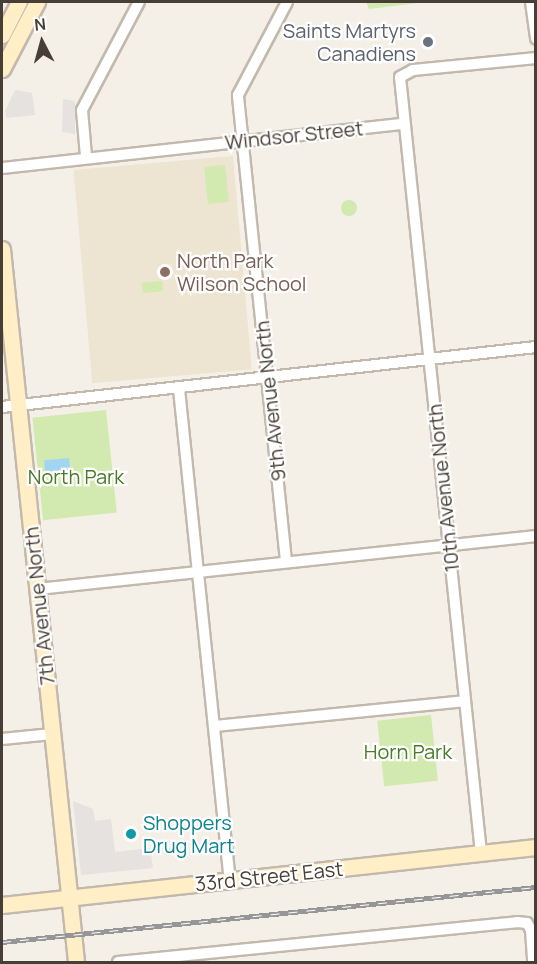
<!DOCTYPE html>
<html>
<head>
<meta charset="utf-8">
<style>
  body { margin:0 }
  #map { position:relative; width:537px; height:964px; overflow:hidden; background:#f4efe7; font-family:Manrope,sans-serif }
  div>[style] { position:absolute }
  .education>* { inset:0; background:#ede4d1; transform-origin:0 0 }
  .green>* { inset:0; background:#d2e9af; transform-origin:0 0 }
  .round { border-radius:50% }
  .parking>* { inset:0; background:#e5e2df }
  .water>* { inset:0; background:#a2d5f1; transform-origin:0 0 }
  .roads { filter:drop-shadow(2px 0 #c2b9ac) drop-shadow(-2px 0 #c2b9ac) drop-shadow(0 2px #c2b9ac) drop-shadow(0 -2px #c2b9ac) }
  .street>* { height:10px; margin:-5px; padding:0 5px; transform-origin:5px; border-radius:5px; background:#fff }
  .secondary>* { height:15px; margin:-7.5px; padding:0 7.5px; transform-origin:7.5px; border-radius:7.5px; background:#ffeec6 }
  .rail>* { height:5px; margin-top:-2.5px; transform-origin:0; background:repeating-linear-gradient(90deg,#fff 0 9px,#969696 0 18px); box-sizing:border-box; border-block:2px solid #969696 }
  .dots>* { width:16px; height:16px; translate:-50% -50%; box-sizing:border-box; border:3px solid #fff; border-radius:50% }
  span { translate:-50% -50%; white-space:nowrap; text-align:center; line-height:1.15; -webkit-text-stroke:4.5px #fff; paint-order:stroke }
  .worship-label { font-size:20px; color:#5b616d }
  .right { translate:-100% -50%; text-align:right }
  .street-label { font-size:20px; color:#473f36 }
  .education-label { font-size:20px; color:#785e54 }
  .left { translate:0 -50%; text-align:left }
  .park-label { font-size:20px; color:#4b7a28 }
  .culture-label { font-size:20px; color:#0d838f }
  .frame { position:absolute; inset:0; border:3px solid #473f36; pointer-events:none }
  .north { position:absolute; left:12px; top:12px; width:60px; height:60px; -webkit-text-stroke:4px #fff; paint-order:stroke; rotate:354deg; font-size:16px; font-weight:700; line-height:24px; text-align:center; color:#473f36 }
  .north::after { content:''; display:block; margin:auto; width:21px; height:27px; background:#473f36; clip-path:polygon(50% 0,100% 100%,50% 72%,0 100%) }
</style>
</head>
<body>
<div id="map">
  <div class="education">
    <i style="left:233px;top:156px;width:214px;height:160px;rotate:85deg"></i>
  </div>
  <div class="green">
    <i style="clip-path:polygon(366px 2px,425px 2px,369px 9px)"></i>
    <i style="left:225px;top:165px;width:37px;height:21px;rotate:84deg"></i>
    <i class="round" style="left:341px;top:200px;width:16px;height:16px"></i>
    <i style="left:162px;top:281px;width:10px;height:20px;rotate:84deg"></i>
    <i style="left:106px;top:410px;width:103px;height:74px;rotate:84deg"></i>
    <i style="left:431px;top:715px;width:66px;height:54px;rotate:84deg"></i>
  </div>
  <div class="parking">
    <i style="clip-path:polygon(15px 90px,32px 93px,35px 115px,6px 118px,5px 111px)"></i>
    <i style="clip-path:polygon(63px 99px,75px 101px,75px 134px,62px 132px)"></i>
    <i style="clip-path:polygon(73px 801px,93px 809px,95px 821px,111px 819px,115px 852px,150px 848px,153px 868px,81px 875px)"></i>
  </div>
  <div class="water">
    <i style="left:69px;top:458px;width:12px;height:25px;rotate:85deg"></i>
  </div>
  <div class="roads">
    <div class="street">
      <i style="left:531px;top:2px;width:37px;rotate:82deg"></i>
      <i style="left:86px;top:156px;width:46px;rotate:-95deg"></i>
      <i style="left:82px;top:110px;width:122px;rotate:-62.2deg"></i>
      <i style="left:2px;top:168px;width:403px;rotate:-6.3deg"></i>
      <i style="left:179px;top:389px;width:494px;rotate:84.1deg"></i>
      <i style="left:2px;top:407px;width:537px;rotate:-6.41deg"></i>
      <i style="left:286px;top:561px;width:468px;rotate:-95.9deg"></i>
      <i style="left:238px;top:95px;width:105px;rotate:-62.2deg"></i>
      <i style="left:38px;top:589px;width:501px;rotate:-6.07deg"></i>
      <i style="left:215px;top:726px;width:250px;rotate:-5.7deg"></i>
      <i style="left:2px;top:739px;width:50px;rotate:-5.7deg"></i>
      <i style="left:481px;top:853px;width:780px;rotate:-95.96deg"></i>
      <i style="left:400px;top:77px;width:15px;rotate:-28deg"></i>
      <i style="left:413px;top:70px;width:124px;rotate:-5.6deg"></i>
      <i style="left:118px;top:962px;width:401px;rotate:-5.7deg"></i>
      <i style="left:517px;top:922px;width:10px;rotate:6deg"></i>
      <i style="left:527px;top:923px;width:8px;rotate:60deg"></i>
      <i style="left:531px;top:930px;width:32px;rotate:86deg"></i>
    </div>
    <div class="secondary">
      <i style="left:2px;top:35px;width:37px;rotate:-63deg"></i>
      <i style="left:2px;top:69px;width:76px;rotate:-62.4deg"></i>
      <i style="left:2px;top:249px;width:717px;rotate:84.07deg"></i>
      <i style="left:2px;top:905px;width:537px;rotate:-6.2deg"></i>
    </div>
  </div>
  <div class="rail">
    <i style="left:2px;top:942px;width:537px;rotate:-5.88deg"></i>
  </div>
  <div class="dots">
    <i style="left:428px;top:42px;background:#6b7280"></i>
    <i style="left:165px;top:272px;background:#8d6e63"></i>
    <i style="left:131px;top:834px;background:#0f9aa8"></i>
  </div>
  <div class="worship-label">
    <span class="right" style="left:416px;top:42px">Saints Martyrs<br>Canadiens</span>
  </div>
  <div class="street-label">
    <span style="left:294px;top:135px;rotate:-6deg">Windsor Street</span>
    <span style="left:270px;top:401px;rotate:-96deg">9th Avenue North</span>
    <span style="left:443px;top:488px;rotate:-96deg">10th Avenue North</span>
    <span style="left:39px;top:606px;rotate:-96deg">7th Avenue North</span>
    <span style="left:269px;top:876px;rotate:-6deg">33rd Street East</span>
  </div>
  <div class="education-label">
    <span class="left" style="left:177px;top:272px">North Park<br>Wilson School</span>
  </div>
  <div class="park-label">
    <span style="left:76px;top:476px">North Park</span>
    <span style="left:408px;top:751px">Horn Park</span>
  </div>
  <div class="culture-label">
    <span class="left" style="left:143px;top:834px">Shoppers<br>Drug Mart</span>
  </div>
  <div class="frame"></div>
  <div class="north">N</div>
</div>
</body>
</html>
